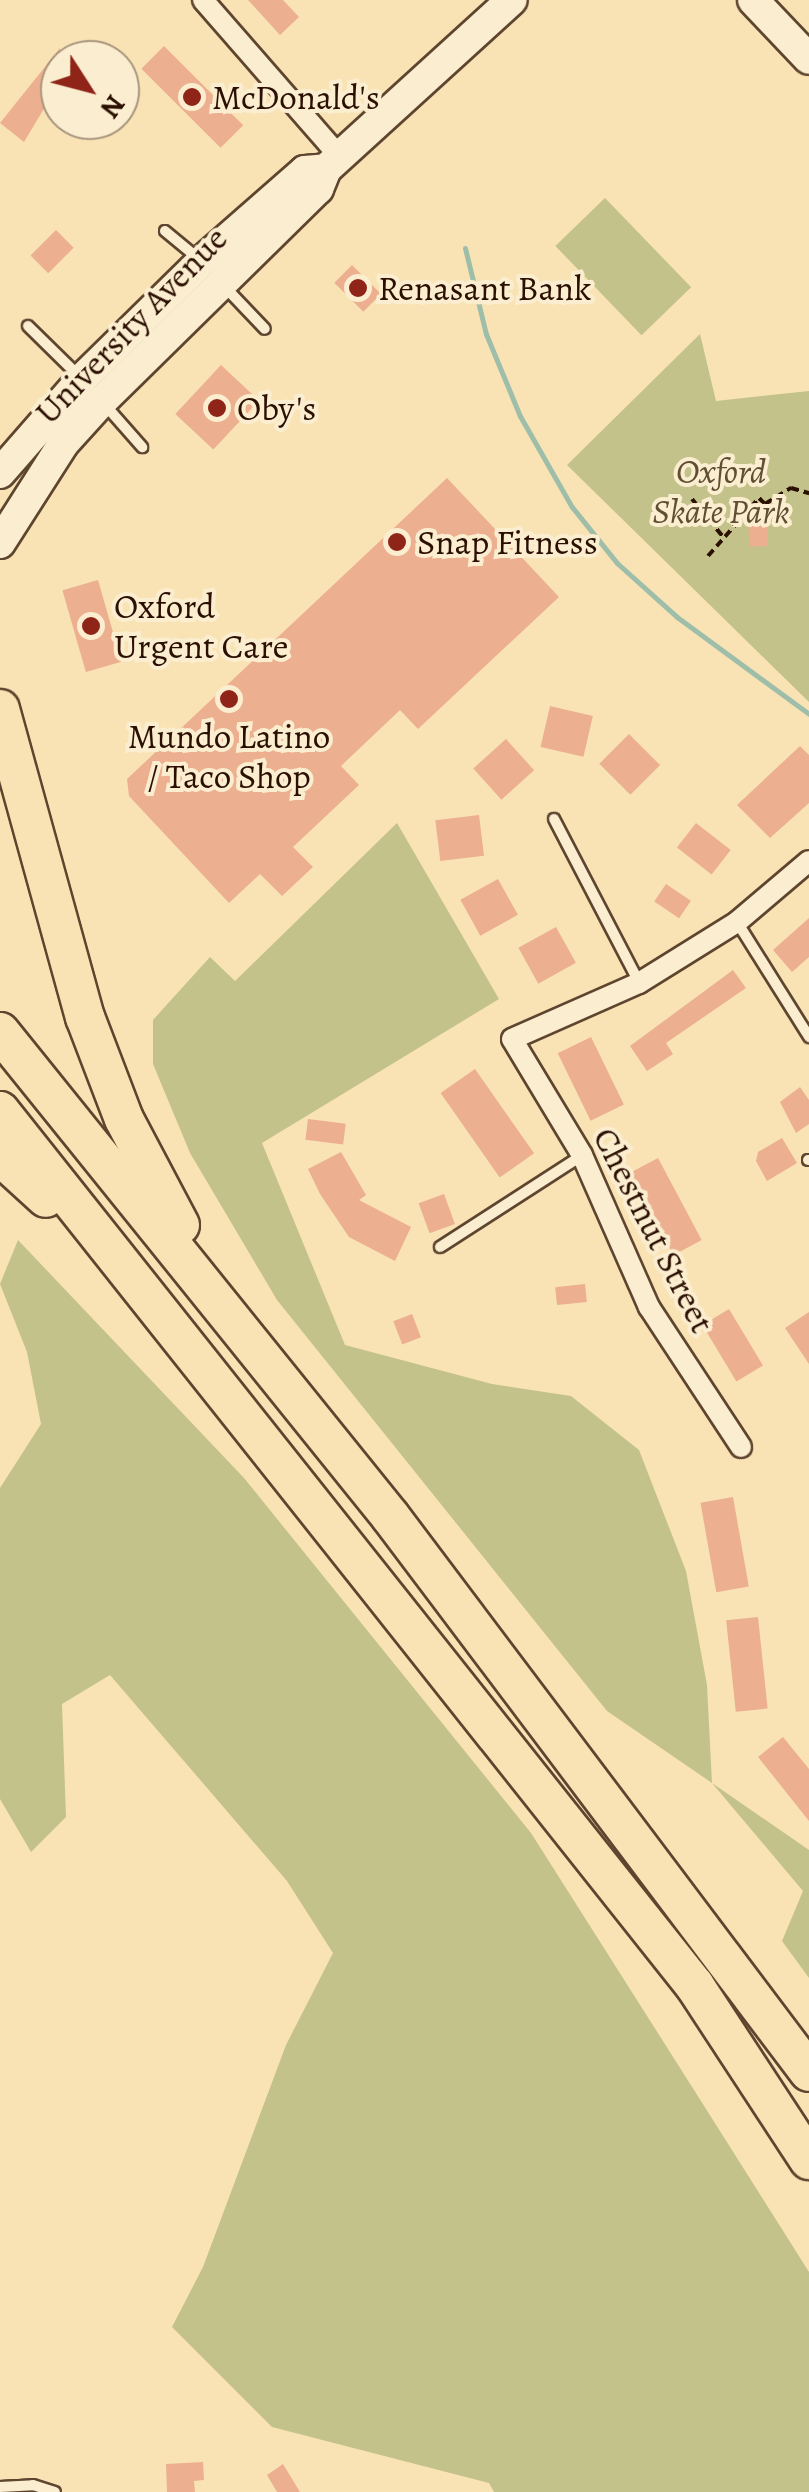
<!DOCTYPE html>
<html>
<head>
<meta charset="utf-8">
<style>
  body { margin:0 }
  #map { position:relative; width:809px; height:2492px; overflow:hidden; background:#f9e3b5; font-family:Alegreya,serif }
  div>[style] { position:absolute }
  .green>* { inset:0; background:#c3c28a; transform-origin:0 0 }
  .stream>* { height:5px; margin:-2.5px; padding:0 2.5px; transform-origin:2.5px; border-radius:2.5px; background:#9ebeaa }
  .building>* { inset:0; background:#ecaf8f; transform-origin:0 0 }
  .path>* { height:4px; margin-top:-2px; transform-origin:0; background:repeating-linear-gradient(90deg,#2b1002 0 8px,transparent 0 13px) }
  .roads { filter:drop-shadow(2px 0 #5e452f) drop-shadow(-2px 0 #5e452f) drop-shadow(0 2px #5e452f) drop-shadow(0 -2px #5e452f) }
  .lane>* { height:10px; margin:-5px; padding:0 5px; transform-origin:5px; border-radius:5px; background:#fbedcf }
  .street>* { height:20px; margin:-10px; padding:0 10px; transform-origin:10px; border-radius:10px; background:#fbedcf }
  .secondary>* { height:30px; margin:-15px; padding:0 15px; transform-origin:15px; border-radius:15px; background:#fbedcf }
  .highway>* { height:38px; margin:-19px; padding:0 19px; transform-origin:19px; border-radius:19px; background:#f9e3b5 }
  .dots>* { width:28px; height:28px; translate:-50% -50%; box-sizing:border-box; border:5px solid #fbedcf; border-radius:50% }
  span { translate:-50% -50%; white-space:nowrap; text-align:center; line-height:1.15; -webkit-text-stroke:8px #fbedcf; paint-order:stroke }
  .poi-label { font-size:35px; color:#2b1002 }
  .left { translate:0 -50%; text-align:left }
  .street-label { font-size:35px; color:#2b1002 }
  .park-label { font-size:35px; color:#604e32; font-style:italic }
  .north { position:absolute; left:40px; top:40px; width:100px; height:100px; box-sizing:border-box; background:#fbedcf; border:2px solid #a8957d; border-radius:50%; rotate:126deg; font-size:28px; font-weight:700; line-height:40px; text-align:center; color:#2b1002 }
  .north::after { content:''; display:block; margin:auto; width:35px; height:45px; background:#8f2418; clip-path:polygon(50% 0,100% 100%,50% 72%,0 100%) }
</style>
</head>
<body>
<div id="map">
  <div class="green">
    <i style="left:605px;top:198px;width:124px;height:69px;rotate:46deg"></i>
    <i style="clip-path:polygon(700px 334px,716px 401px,809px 391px,809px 702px,567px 465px)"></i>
    <i style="clip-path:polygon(397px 823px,499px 999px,262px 1143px,345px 1345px,492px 1384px,571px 1396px,639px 1450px,686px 1571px,707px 1685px,712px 1783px,809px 1850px,809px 1978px,782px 1941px,803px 1891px,712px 1783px,607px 1711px,277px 1300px,190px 1153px,153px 1064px,153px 1020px,210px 957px,235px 981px)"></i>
    <i style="clip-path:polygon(18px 1240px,244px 1478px,531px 1833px,701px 2101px,809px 2272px,809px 2492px,494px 2492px,489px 2483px,272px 2427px,172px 2327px,203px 2267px,286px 2045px,333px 1953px,287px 1881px,110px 1675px,62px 1704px,66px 1817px,31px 1852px,0 1799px,0 1488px,41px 1424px,27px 1352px,0 1284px)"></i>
  </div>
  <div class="stream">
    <i style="left:465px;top:248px;width:89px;rotate:76.3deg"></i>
    <i style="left:486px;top:334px;width:89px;rotate:67.5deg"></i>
    <i style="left:520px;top:416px;width:105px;rotate:60.3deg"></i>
    <i style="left:572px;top:507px;width:72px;rotate:51.2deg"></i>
    <i style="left:617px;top:563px;width:81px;rotate:42deg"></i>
    <i style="left:677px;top:617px;width:164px;rotate:36.3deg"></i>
  </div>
  <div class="building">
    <i style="clip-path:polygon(248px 0,283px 0,299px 17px,280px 35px)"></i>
    <i style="left:164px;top:46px;width:112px;height:32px;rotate:45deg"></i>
    <i style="clip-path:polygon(60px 48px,60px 82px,24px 142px,0 123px)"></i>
    <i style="left:56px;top:230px;width:25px;height:36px;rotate:45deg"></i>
    <i style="left:352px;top:265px;width:41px;height:25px;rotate:45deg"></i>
    <i style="left:221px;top:365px;width:52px;height:67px;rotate:43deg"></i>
    <i style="clip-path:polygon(447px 478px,559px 597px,418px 729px,400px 710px,341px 766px,359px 785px,293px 847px,313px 867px,282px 896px,260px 874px,229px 903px,129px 796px,127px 779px)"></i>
    <i style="left:767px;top:513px;width:33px;height:19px;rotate:88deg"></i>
    <i style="left:98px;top:580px;width:85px;height:37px;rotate:74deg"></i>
    <i style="left:550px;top:706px;width:44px;height:42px;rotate:13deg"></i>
    <i style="left:629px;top:734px;width:44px;height:42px;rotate:45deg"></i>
    <i style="left:506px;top:739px;width:42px;height:44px;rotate:48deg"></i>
    <i style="clip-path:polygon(800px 746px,809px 755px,809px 803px,770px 838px,737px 805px)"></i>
    <i style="left:479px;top:815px;width:41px;height:44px;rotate:83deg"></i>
    <i style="left:696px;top:823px;width:44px;height:31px;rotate:38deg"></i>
    <i style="left:498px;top:879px;width:41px;height:43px;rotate:61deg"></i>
    <i style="left:666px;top:884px;width:30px;height:21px;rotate:34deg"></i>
    <i style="clip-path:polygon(809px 918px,809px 957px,792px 972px,773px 950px)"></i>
    <i style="left:556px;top:927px;width:41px;height:43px;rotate:61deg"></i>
    <i style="clip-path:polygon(733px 970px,746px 988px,666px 1043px,673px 1054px,647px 1071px,630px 1046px)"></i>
    <i style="left:591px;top:1037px;width:75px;height:37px;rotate:64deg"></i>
    <i style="left:475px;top:1069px;width:103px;height:42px;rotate:55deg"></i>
    <i style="clip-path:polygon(800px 1087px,809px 1100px,809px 1124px,796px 1133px,780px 1102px)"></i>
    <i style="left:308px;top:1119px;width:38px;height:21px;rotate:7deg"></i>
    <i style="clip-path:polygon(782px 1138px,797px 1163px,767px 1181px,756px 1161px,758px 1152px)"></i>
    <i style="clip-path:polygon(341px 1152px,366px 1195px,359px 1200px,411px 1227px,395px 1261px,349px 1237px,320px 1194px,308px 1169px)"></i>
    <i style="left:658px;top:1158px;width:93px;height:32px;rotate:62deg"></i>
    <i style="left:444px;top:1194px;width:32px;height:27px;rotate:70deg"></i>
    <i style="left:585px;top:1284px;width:18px;height:30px;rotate:84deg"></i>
    <i style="left:729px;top:1309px;width:66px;height:31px;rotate:59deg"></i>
    <i style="clip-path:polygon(809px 1312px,809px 1364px,785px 1328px)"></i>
    <i style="left:412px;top:1314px;width:25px;height:20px;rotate:69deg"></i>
    <i style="left:733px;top:1497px;width:91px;height:33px;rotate:80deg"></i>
    <i style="left:758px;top:1617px;width:92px;height:32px;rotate:84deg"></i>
    <i style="clip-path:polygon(783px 1737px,809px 1769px,809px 1821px,758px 1757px)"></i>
    <i style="clip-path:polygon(203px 2462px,204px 2480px,194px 2481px,195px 2492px,167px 2492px,166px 2464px)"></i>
    <i style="clip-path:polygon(283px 2464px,300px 2492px,277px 2492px,267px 2475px)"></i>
  </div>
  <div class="path">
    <i style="left:692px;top:499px;width:50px;rotate:50.6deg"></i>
    <i style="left:708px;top:556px;width:77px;rotate:-48.7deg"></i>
    <i style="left:759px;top:498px;width:8px;rotate:45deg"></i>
    <i style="left:765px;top:504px;width:31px;rotate:-32deg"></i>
    <i style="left:791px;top:488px;width:19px;rotate:16deg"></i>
  </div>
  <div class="roads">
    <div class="lane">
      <i style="left:165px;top:231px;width:44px;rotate:39.5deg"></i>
      <i style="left:224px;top:286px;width:59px;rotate:46.4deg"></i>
      <i style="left:28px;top:326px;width:74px;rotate:44.5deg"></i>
      <i style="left:106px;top:406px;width:55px;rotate:48.7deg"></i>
      <i style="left:554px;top:819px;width:184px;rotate:62.5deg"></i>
      <i style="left:737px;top:922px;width:136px;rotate:57.9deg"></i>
      <i style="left:808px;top:1160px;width:1px"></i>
      <i style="left:440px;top:1247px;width:168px;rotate:-32.8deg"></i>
      <i style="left:0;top:2487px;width:33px;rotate:-3deg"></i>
      <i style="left:33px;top:2485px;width:23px;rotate:18deg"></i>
    </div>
    <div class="street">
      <i style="left:203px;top:0;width:208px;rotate:48.9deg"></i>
      <i style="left:741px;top:1447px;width:168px;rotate:-123.3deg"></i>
      <i style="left:649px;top:1307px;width:166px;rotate:-113.8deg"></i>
      <i style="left:582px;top:1155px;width:135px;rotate:-121.1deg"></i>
      <i style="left:512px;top:1039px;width:139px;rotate:-23.8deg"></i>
      <i style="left:639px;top:983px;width:115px;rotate:-31.9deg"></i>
      <i style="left:737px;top:922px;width:94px;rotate:-40.3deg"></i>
    </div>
    <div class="secondary">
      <i style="left:753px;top:0;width:81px;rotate:46.5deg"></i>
      <i style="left:0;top:473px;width:125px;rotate:-48.9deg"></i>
      <i style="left:82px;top:379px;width:167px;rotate:-44.5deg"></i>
      <i style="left:201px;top:262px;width:138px;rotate:-41.2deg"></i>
      <i style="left:305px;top:171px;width:21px;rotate:-5deg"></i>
      <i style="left:0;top:543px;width:117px;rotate:-57.5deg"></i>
      <i style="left:63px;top:444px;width:58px;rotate:-47.8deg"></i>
      <i style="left:102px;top:401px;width:303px;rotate:-44.5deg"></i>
      <i style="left:318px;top:189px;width:22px;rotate:-68deg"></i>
      <i style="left:326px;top:169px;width:251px;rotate:-42.3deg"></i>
    </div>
    <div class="highway">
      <i style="left:0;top:709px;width:320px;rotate:74.6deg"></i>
      <i style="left:85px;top:1017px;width:109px;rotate:69.1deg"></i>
      <i style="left:124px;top:1119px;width:120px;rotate:62.2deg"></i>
      <i style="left:0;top:1032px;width:622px;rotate:51.14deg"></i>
      <i style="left:390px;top:1516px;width:696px;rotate:53deg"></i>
      <i style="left:0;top:1111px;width:1117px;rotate:51.54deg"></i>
      <i style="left:695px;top:1986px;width:208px;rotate:56.8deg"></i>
      <i style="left:0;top:1156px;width:62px;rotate:42.4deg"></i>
    </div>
  </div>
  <div class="dots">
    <i style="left:192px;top:97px;background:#8f2418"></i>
    <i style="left:358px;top:288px;background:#8f2418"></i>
    <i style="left:217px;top:408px;background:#8f2418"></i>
    <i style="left:397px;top:542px;background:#8f2418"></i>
    <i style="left:91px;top:626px;background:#8f2418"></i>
    <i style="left:229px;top:699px;background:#8f2418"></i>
  </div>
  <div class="poi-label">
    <span class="left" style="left:212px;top:97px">McDonald's</span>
    <span class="left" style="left:378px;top:288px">Renasant Bank</span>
    <span class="left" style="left:237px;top:408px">Oby's</span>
    <span class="left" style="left:417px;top:542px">Snap Fitness</span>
    <span class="left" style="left:114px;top:626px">Oxford<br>Urgent Care</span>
    <span style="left:229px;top:756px">Mundo Latino<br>/ Taco Shop</span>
  </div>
  <div class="street-label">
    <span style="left:131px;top:325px;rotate:-46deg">University Avenue</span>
    <span style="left:654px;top:1230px;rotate:63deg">Chestnut Street</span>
  </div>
  <div class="park-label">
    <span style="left:721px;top:491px">Oxford<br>Skate Park</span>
  </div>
  <div class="north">N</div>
</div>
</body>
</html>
